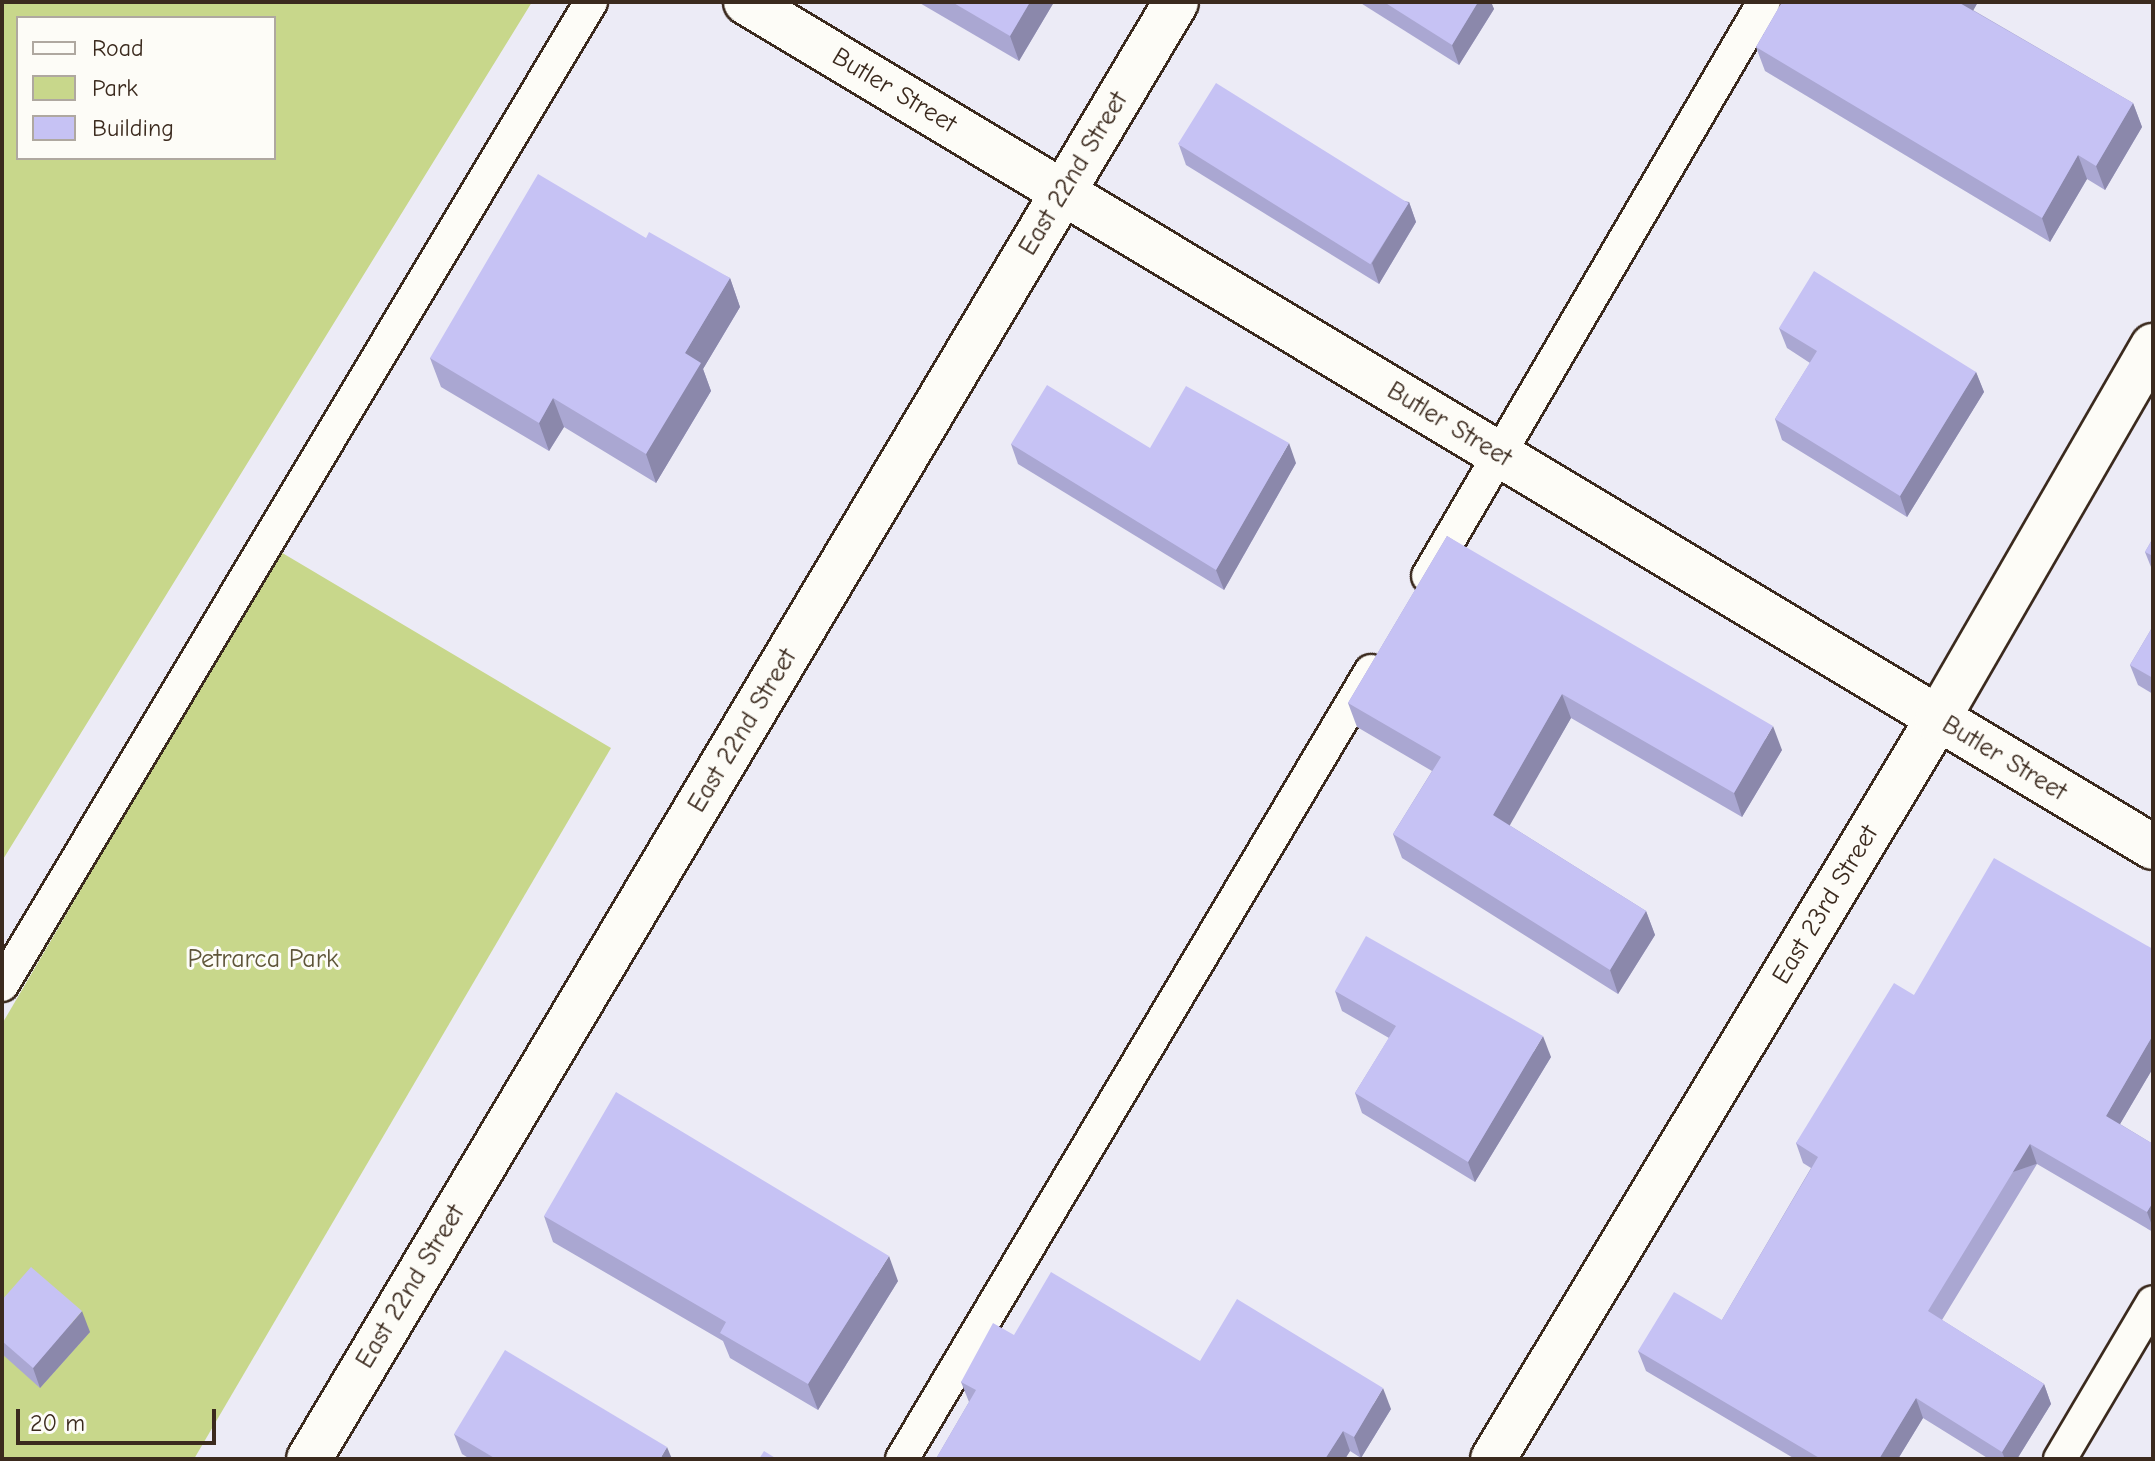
<!DOCTYPE html>
<html>
<head>
<meta charset="utf-8">
<style>
  body { margin:0 }
  #map { position:relative; width:2155px; height:1461px; overflow:hidden; background:#ecebf6; font-family:"Comic Neue",sans-serif }
  div>[style] { position:absolute }
  .green>* { inset:0; background:#c8d78b }
  .roads { filter:drop-shadow(2px 0 #3b2a1e) drop-shadow(-2px 0 #3b2a1e) drop-shadow(0 2px #3b2a1e) drop-shadow(0 -2px #3b2a1e) }
  .service>* { height:32px; margin:-16px; padding:0 16px; transform-origin:16px; border-radius:16px; background:#fdfcf7 }
  .minor>* { height:44px; margin:-22px; padding:0 22px; transform-origin:22px; border-radius:22px; background:#fdfcf7 }
  .wall>* { inset:0; background:#aaa7d2 }
  .shaded-wall>* { inset:0; background:#8b88ab; transform-origin:0 0 }
  .building>* { inset:0; background:#c6c2f4; transform-origin:0 0 }
  span { translate:-50% -50%; white-space:nowrap; text-align:center; line-height:1.15; -webkit-text-stroke:6px #fdfcf7; paint-order:stroke }
  .street-label { font-size:26px; color:#3b2a1e }
  .park-label { font-size:26px; color:#5e5539 }
  .frame { position:absolute; inset:0; border:4px solid #3b2a1e; pointer-events:none }
  .legend { position:absolute; left:16px; top:16px; width:260px; height:144px; box-sizing:border-box; background:#fdfcf7; border:2px solid #afa8a0; margin:0; padding:10px 14px; list-style:none; font-size:24px; color:#3b2a1e }
  .legend li { display:flex; align-items:center; gap:16px; height:40px }
  .legend b { width:40px; border:2px solid #afa8a0 }
  .scale { position:absolute; left:16px; top:1409px; width:200px; height:36px; box-sizing:border-box; border:4px solid #3b2a1e; border-top:0; padding-left:10px; font-size:24px; line-height:28px; white-space:nowrap; color:#3b2a1e; -webkit-text-stroke:6px #fdfcf7; paint-order:stroke }
</style>
</head>
<body>
<div id="map">
  <div class="green">
    <i style="clip-path:polygon(evenodd,2px 2px,532px 2px,2px 861px,2px 2px,18px 18px,274px 18px,274px 158px,18px 158px,18px 18px)"></i>
    <i style="clip-path:polygon(279px 551px,611px 748px,194px 1459px,2px 1459px,2px 1024px)"></i>
  </div>
  <div class="roads">
    <div class="service">
      <i style="left:1428px;top:576px;width:665px;rotate:-59.66deg"></i>
      <i style="left:2px;top:985px;width:1146px;rotate:-59.07deg"></i>
      <i style="left:902px;top:1459px;width:917px;rotate:-59.24deg"></i>
      <i style="left:2060px;top:1459px;width:182px;rotate:-59.4deg"></i>
    </div>
    <div class="minor">
      <i style="left:746px;top:2px;width:1641px;rotate:30.99deg"></i>
      <i style="left:309px;top:1459px;width:1695px;rotate:-59.24deg"></i>
      <i style="left:1493px;top:1459px;width:862px;rotate:-59deg"></i>
      <i style="left:1937px;top:720px;width:432px;rotate:-60deg"></i>
    </div>
  </div>
  <div class="wall">
    <i style="clip-path:polygon(918px 2px,1054px 2px,1019px 61px)"></i>
    <i style="clip-path:polygon(1359px 2px,1491px 2px,1494px 9px,1459px 65px)"></i>
    <i style="clip-path:polygon(1782px 2px,1978px 2px,1973px 10px,2133px 103px,2142px 127px,2105px 190px,2087px 179px,2050px 242px,1765px 71px,1756px 47px)"></i>
    <i style="clip-path:polygon(1179px 145px,1409px 202px,1416px 222px,1379px 284px,1186px 165px)"></i>
    <i style="clip-path:polygon(646px 238px,730px 278px,740px 307px,703px 369px,711px 391px,656px 483px,564px 427px,549px 451px,441px 387px,430px 358px)"></i>
    <i style="clip-path:polygon(1779px 328px,1976px 372px,1984px 392px,1907px 517px,1782px 440px,1775px 419px,1810px 363px,1787px 348px)"></i>
    <i style="clip-path:polygon(1011px 444px,1150px 448px,1296px 463px,1224px 590px,1018px 464px)"></i>
    <i style="clip-path:polygon(1447px 536px,1782px 750px,1742px 817px,1571px 718px,1509px 825px,1646px 911px,1655px 935px,1618px 994px,1402px 858px,1393px 834px,1432px 771px,1357px 727px,1348px 703px)"></i>
    <i style="clip-path:polygon(2153px 538px,2153px 572px,2145px 552px)"></i>
    <i style="clip-path:polygon(2153px 626px,2153px 694px,2138px 685px,2130px 665px)"></i>
    <i style="clip-path:polygon(2153px 949px,2153px 1068px,2120px 1124px,2153px 1144px,2153px 1232px,2037px 1164px,1942px 1320px,2044px 1384px,2051px 1404px,2017px 1459px,1989px 1459px,1923px 1418px,1898px 1459px,1795px 1459px,1646px 1371px,1638px 1351px,1722px 1320px,1811px 1168px,1803px 1163px,1796px 1143px,1914px 995px)"></i>
    <i style="clip-path:polygon(1335px 991px,1551px 1057px,1475px 1182px,1362px 1113px,1355px 1093px,1389px 1038px,1342px 1011px)"></i>
    <i style="clip-path:polygon(544px 1216px,898px 1281px,818px 1410px,730px 1358px,723px 1341px,553px 1242px)"></i>
    <i style="clip-path:polygon(2px 1300px,90px 1332px,40px 1388px,2px 1354px)"></i>
    <i style="clip-path:polygon(1014px 1335px,1200px 1361px,1391px 1409px,1361px 1458px,1350px 1451px,1345px 1459px,938px 1459px,937px 1457px,969px 1402px,961px 1382px)"></i>
    <i style="clip-path:polygon(454px 1434px,672px 1459px,470px 1459px,462px 1454px)"></i>
  </div>
  <div class="shaded-wall">
    <i style="clip-path:polygon(1030px 2px,1054px 2px,1019px 61px,1010px 36px)"></i>
    <i style="clip-path:polygon(1478px 2px,1491px 2px,1494px 9px,1459px 65px,1452px 45px)"></i>
    <i style="clip-path:polygon(1957px 2px,1978px 2px,1965px 25px)"></i>
    <i style="clip-path:polygon(2133px 103px,2142px 127px,2105px 190px,2096px 166px)"></i>
    <i style="clip-path:polygon(2078px 155px,2087px 179px,2050px 242px,2042px 218px)"></i>
    <i style="clip-path:polygon(1409px 202px,1416px 222px,1379px 284px,1372px 263px)"></i>
    <i style="clip-path:polygon(730px 278px,740px 307px,703px 369px,711px 391px,656px 483px,646px 454px,685px 353px)"></i>
    <i style="clip-path:polygon(1976px 372px,1984px 392px,1907px 517px,1900px 496px)"></i>
    <i style="clip-path:polygon(553px 398px,564px 427px,549px 451px,539px 423px)"></i>
    <i style="clip-path:polygon(1289px 443px,1296px 463px,1224px 590px,1216px 570px)"></i>
    <i style="clip-path:polygon(1562px 694px,1571px 718px,1502px 839px,1493px 815px)"></i>
    <i style="clip-path:polygon(1773px 726px,1782px 750px,1742px 817px,1734px 793px)"></i>
    <i style="clip-path:polygon(1646px 911px,1655px 935px,1618px 994px,1610px 970px)"></i>
    <i style="clip-path:polygon(2153px 1035px,2153px 1068px,2113px 1136px,2106px 1116px)"></i>
    <i style="clip-path:polygon(1543px 1036px,1551px 1057px,1475px 1182px,1468px 1162px)"></i>
    <i style="left:2030px;top:1144px;width:21px;height:196px;rotate:71deg"></i>
    <i style="clip-path:polygon(2153px 1202px,2153px 1228px,2147px 1212px)"></i>
    <i style="clip-path:polygon(889px 1256px,898px 1281px,818px 1410px,808px 1384px)"></i>
    <i style="clip-path:polygon(82px 1311px,90px 1332px,40px 1388px,33px 1368px)"></i>
    <i style="clip-path:polygon(2044px 1384px,2051px 1404px,2017px 1459px,2005px 1459px,2002px 1452px)"></i>
    <i style="clip-path:polygon(1383px 1388px,1391px 1409px,1361px 1458px,1354px 1437px)"></i>
    <i style="clip-path:polygon(1916px 1398px,1923px 1418px,1898px 1459px,1879px 1459px)"></i>
    <i style="clip-path:polygon(1343px 1431px,1350px 1451px,1345px 1459px,1325px 1459px)"></i>
    <i style="clip-path:polygon(667px 1447px,672px 1459px,660px 1459px)"></i>
  </div>
  <div class="building">
    <i style="clip-path:polygon(952px 2px,1030px 2px,1010px 36px)"></i>
    <i style="clip-path:polygon(1384px 2px,1478px 2px,1452px 45px)"></i>
    <i style="clip-path:polygon(1782px 2px,1958px 2px,2133px 103px,2096px 166px,2078px 155px,2042px 218px,1756px 47px)"></i>
    <i style="left:1216px;top:83px;width:227px;height:72px;rotate:32deg"></i>
    <i style="clip-path:polygon(538px 174px,646px 238px,649px 232px,730px 278px,685px 353px,701px 363px,646px 454px,553px 398px,539px 423px,430px 358px)"></i>
    <i style="clip-path:polygon(1814px 271px,1976px 372px,1900px 496px,1775px 419px,1817px 351px,1779px 328px)"></i>
    <i style="clip-path:polygon(1047px 385px,1150px 448px,1186px 386px,1289px 443px,1216px 570px,1011px 444px)"></i>
    <i style="clip-path:polygon(1447px 536px,1773px 726px,1734px 793px,1562px 694px,1493px 815px,1646px 911px,1610px 970px,1393px 834px,1441px 757px,1348px 703px)"></i>
    <i style="clip-path:polygon(2153px 538px,2153px 556px,2145px 552px)"></i>
    <i style="clip-path:polygon(2153px 626px,2153px 678px,2130px 665px)"></i>
    <i style="clip-path:polygon(1994px 858px,2153px 949px,2153px 1035px,2106px 1116px,2153px 1144px,2153px 1202px,2147px 1212px,2030px 1144px,1928px 1311px,2044px 1384px,2002px 1452px,1916px 1398px,1879px 1459px,1821px 1459px,1638px 1351px,1674px 1292px,1722px 1320px,1818px 1157px,1796px 1143px,1894px 983px,1914px 995px)"></i>
    <i style="clip-path:polygon(1366px 936px,1543px 1036px,1468px 1162px,1355px 1093px,1396px 1026px,1335px 991px)"></i>
    <i style="clip-path:polygon(616px 1092px,889px 1256px,808px 1384px,720px 1333px,726px 1322px,544px 1216px)"></i>
    <i style="clip-path:polygon(31px 1267px,82px 1311px,33px 1368px,2px 1341px,2px 1300px)"></i>
    <i style="clip-path:polygon(1051px 1272px,1200px 1361px,1237px 1299px,1383px 1388px,1354px 1437px,1343px 1431px,1325px 1459px,941px 1459px,937px 1457px,976px 1390px,961px 1382px,993px 1323px,1014px 1335px)"></i>
    <i style="clip-path:polygon(505px 1350px,667px 1447px,660px 1459px,496px 1459px,454px 1434px)"></i>
    <i style="clip-path:polygon(764px 1451px,777px 1459px,759px 1459px)"></i>
  </div>
  <div class="street-label">
    <span style="left:894px;top:91px;rotate:31deg">Butler Street</span>
    <span style="left:1074px;top:174px;rotate:-59deg">East 22nd Street</span>
    <span style="left:1449px;top:425px;rotate:31deg">Butler Street</span>
    <span style="left:743px;top:731px;rotate:-59deg">East 22nd Street</span>
    <span style="left:2004px;top:759px;rotate:31deg">Butler Street</span>
    <span style="left:1826px;top:905px;rotate:-59deg">East 23rd Street</span>
    <span style="left:411px;top:1287px;rotate:-59deg">East 22nd Street</span>
  </div>
  <div class="park-label">
    <span style="left:263px;top:960px">Petrarca Park</span>
  </div>
  <div class="frame"></div>
  <ul class="legend">
  <li><b style="height:10px;background:#fdfcf7"></b>Road</li>
  <li><b style="height:22px;background:#c8d78b"></b>Park</li>
  <li><b style="height:22px;background:#c6c2f4"></b>Building</li>
  </ul>
  <div class="scale">20 m</div>
</div>
</body>
</html>
